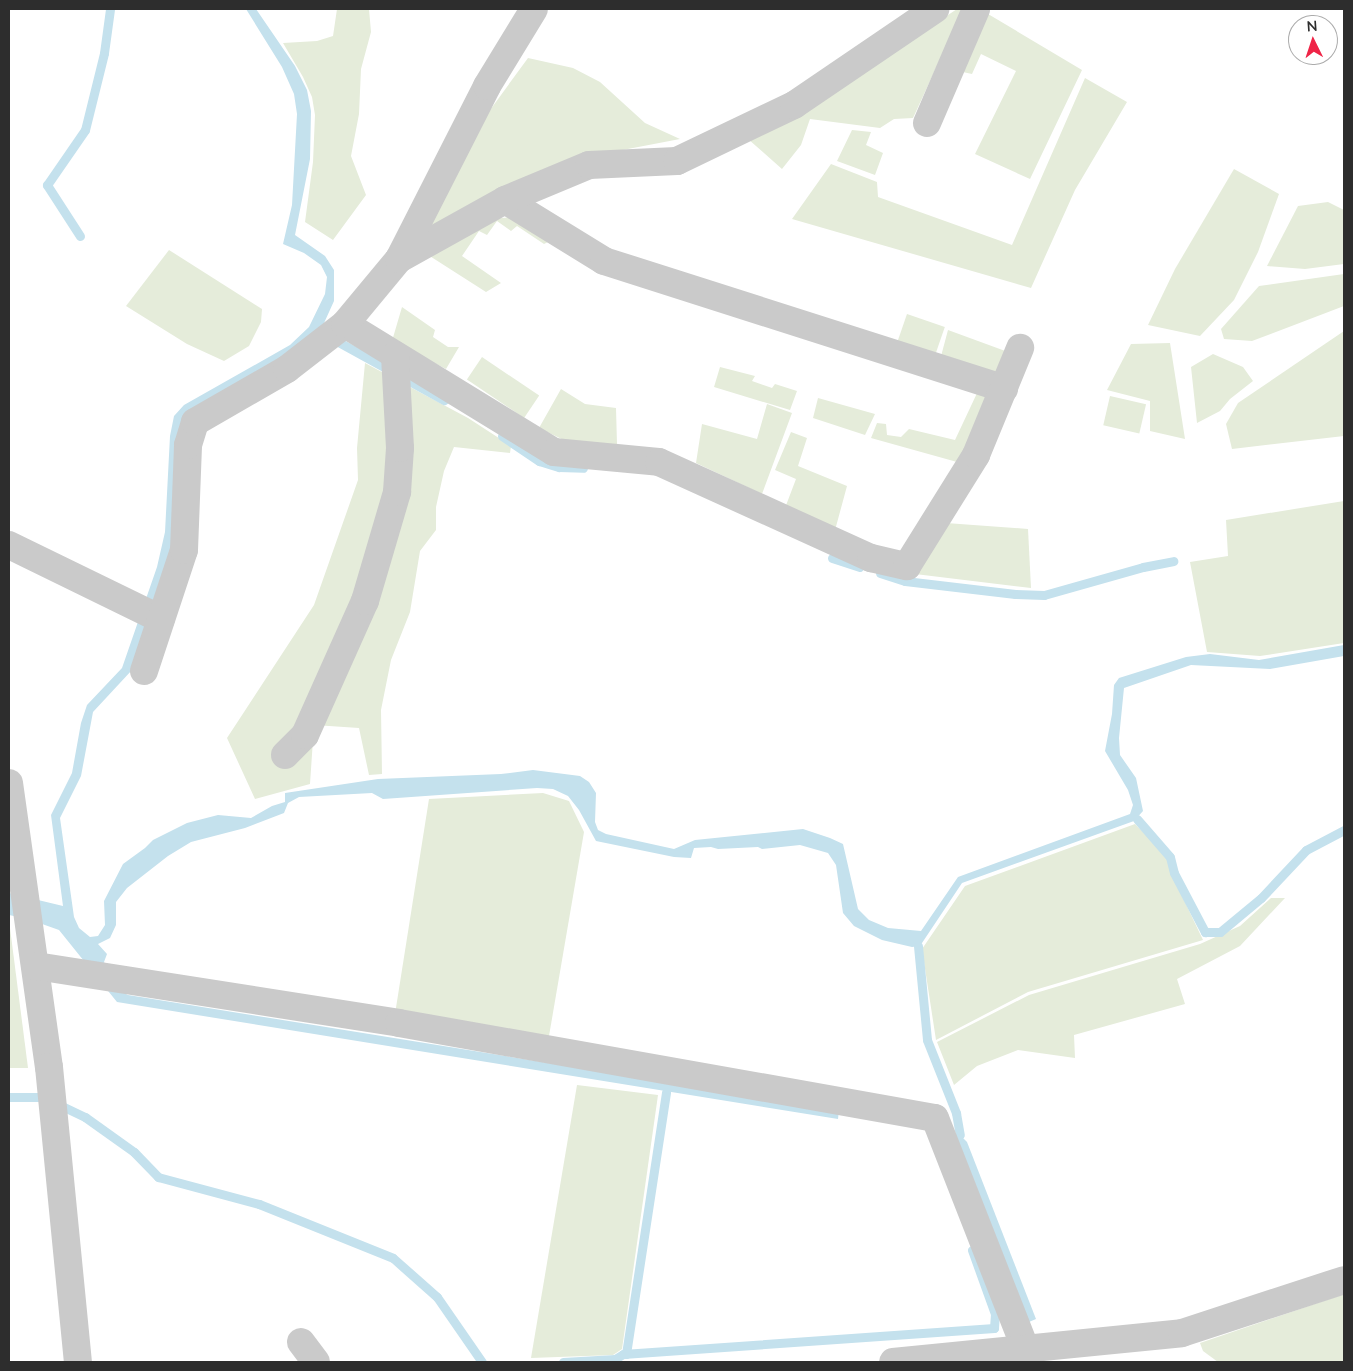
<!DOCTYPE html>
<html>
<head>
<meta charset="utf-8">
<style>
  body { margin:0 }
  #map { position:relative; width:1353px; height:1371px; overflow:hidden; background:#fff; font-family:Lato,sans-serif }
  div>[style] { position:absolute }
  .green>* { inset:0; background:#e5ecda; transform-origin:0 0 }
  .water>* { inset:0; background:#c4e1ed }
  .stream>* { height:9px; margin:-4.5px; padding:0 4.5px; transform-origin:4.5px; border-radius:4.5px; background:#c4e1ed }
  .minor>* { height:28px; margin:-14px; padding:0 14px; transform-origin:14px; border-radius:14px; background:#cacaca }
  span { translate:-50% -50%; white-space:nowrap; text-align:center; line-height:1.15; -webkit-text-stroke:5px #fff; paint-order:stroke }
  .frame { position:absolute; inset:0; border:10px solid #2d2d2d; pointer-events:none }
  .north { position:absolute; left:1288px; top:15px; width:50px; height:50px; box-sizing:border-box; background:#fff; border:1px solid #ababab; border-radius:50%; rotate:356deg; font-size:14px; font-weight:700; line-height:20px; text-align:center; color:#2d2d2d }
  .north::after { content:''; display:block; margin:auto; width:18px; height:22px; background:#ef2447; clip-path:polygon(50% 0,100% 100%,50% 72%,0 100%) }
</style>
</head>
<body>
<div id="map">
  <div class="green">
    <i style="clip-path:polygon(337px 9px,369px 9px,371px 32px,361px 69px,359px 114px,351px 156px,366px 195px,333px 240px,305px 222px,313px 162px,315px 115px,312px 97px,303px 77px,283px 43px,317px 41px,333px 36px)"></i>
    <i style="clip-path:polygon(957px 9px,963px 9px,913px 118px,894px 119px,880px 128px,810px 119px,801px 145px,782px 169px,748px 139px,798px 115px)"></i>
    <i style="clip-path:polygon(983px 11px,1082px 70px,1030px 179px,975px 154px,1016px 71px,981px 54px,972px 74px,958px 71px)"></i>
    <i style="clip-path:polygon(528px 58px,573px 68px,600px 82px,645px 123px,680px 139px,586px 157px,433px 231px,428px 220px,471px 136px)"></i>
    <i style="clip-path:polygon(1085px 78px,1127px 102px,1075px 190px,1031px 288px,792px 219px,831px 164px,877px 182px,878px 197px,1012px 245px)"></i>
    <i style="clip-path:polygon(852px 130px,871px 132px,866px 145px,883px 153px,875px 175px,837px 161px)"></i>
    <i style="clip-path:polygon(1234px 169px,1279px 194px,1258px 252px,1234px 300px,1200px 336px,1148px 325px,1175px 269px)"></i>
    <i style="clip-path:polygon(1328px 202px,1344px 210px,1344px 264px,1305px 269px,1267px 266px,1298px 206px)"></i>
    <i style="clip-path:polygon(513px 217px,550px 241px,544px 244px,517px 226px,511px 231px,497px 221px,487px 235px,479px 231px,462px 256px,501px 283px,486px 292px,425px 253px,491px 219px)"></i>
    <i style="clip-path:polygon(169px 250px,262px 309px,261px 322px,249px 346px,224px 361px,187px 344px,126px 306px)"></i>
    <i style="clip-path:polygon(1344px 274px,1344px 306px,1252px 341px,1224px 339px,1221px 329px,1259px 286px)"></i>
    <i style="clip-path:polygon(402px 307px,435px 330px,433px 337px,448px 347px,459px 347px,446px 369px,392px 341px)"></i>
    <i style="left:907px;top:314px;width:40px;height:31px;rotate:19deg"></i>
    <i style="clip-path:polygon(948px 330px,1008px 352px,999px 378px,940px 360px)"></i>
    <i style="clip-path:polygon(1344px 331px,1344px 436px,1232px 449px,1226px 424px,1238px 403px)"></i>
    <i style="clip-path:polygon(1170px 343px,1185px 439px,1150px 431px,1150px 401px,1107px 390px,1131px 344px)"></i>
    <i style="clip-path:polygon(1213px 354px,1243px 367px,1253px 381px,1230px 399px,1220px 411px,1197px 423px,1191px 367px)"></i>
    <i style="left:482px;top:357px;width:69px;height:27px;rotate:34deg"></i>
    <i style="clip-path:polygon(365px 363px,468px 418px,511px 446px,510px 453px,454px 447px,444px 471px,436px 507px,436px 530px,420px 551px,410px 612px,391px 660px,381px 710px,382px 774px,369px 775px,359px 728px,314px 725px,310px 784px,255px 799px,227px 738px,314px 605px,358px 480px,357px 448px)"></i>
    <i style="clip-path:polygon(720px 367px,755px 376px,752px 381px,772px 388px,775px 384px,797px 391px,790px 410px,714px 387px)"></i>
    <i style="clip-path:polygon(561px 389px,585px 404px,616px 408px,617px 444px,572px 444px,539px 428px)"></i>
    <i style="clip-path:polygon(978px 391px,992px 397px,957px 462px,871px 438px,877px 423px,886px 424px,887px 435px,901px 437px,909px 429px,955px 440px)"></i>
    <i style="left:1110px;top:396px;width:37px;height:30px;rotate:13deg"></i>
    <i style="clip-path:polygon(818px 398px,875px 414px,865px 435px,813px 418px)"></i>
    <i style="clip-path:polygon(767px 404px,792px 413px,762px 494px,696px 463px,702px 424px,757px 439px)"></i>
    <i style="clip-path:polygon(791px 432px,807px 438px,798px 466px,847px 486px,834px 534px,785px 508px,796px 479px,775px 470px)"></i>
    <i style="clip-path:polygon(1344px 501px,1344px 643px,1260px 656px,1207px 652px,1190px 562px,1228px 556px,1226px 520px)"></i>
    <i style="clip-path:polygon(946px 523px,1028px 529px,1031px 588px,915px 574px)"></i>
    <i style="clip-path:polygon(543px 793px,569px 801px,584px 832px,549px 1036px,395px 1014px,429px 799px)"></i>
    <i style="clip-path:polygon(1135px 824px,1168px 857px,1171px 873px,1203px 940px,1028px 992px,936px 1040px,922px 949px,965px 886px)"></i>
    <i style="clip-path:polygon(1271px 898px,1285px 898px,1240px 946px,1177px 979px,1185px 1004px,1074px 1035px,1075px 1058px,1018px 1050px,977px 1066px,954px 1085px,937px 1042px,1029px 995px,1200px 944px,1240px 926px)"></i>
    <i style="clip-path:polygon(9px 928px,10px 928px,28px 1068px,9px 1068px)"></i>
    <i style="clip-path:polygon(577px 1085px,658px 1095px,622px 1349px,613px 1355px,531px 1358px)"></i>
    <i style="clip-path:polygon(1344px 1294px,1344px 1362px,1218px 1362px,1203px 1351px,1200px 1343px)"></i>
  </div>
  <div class="water">
    <i style="clip-path:polygon(246px 9px,256px 9px,295px 66px,307px 90px,311px 111px,310px 159px,295px 235px,325px 256px,334px 270px,334px 301px,320px 332px,300px 350px,195px 410px,173px 553px,132px 670px,93px 712px,81px 776px,60px 818px,74px 917px,79px 928px,90px 937px,98px 936px,105px 925px,104px 901px,123px 864px,145px 848px,153px 840px,187px 823px,218px 815px,251px 818px,272px 806px,285px 802px,285px 793px,378px 779px,501px 774px,533px 770px,580px 776px,589px 782px,596px 793px,595px 822px,598px 830px,606px 834px,674px 849px,695px 840px,803px 829px,830px 838px,843px 844px,858px 909px,869px 920px,888px 928px,921px 931px,958px 877px,1130px 814px,1133px 805px,1128px 790px,1105px 751px,1112px 714px,1114px 685px,1119px 678px,1186px 657px,1210px 654px,1259px 660px,1344px 645px,1344px 656px,1270px 669px,1191px 665px,1124px 688px,1119px 738px,1120px 755px,1136px 778px,1143px 811px,1134px 821px,962px 883px,920px 946px,912px 947px,882px 940px,854px 926px,843px 913px,836px 865px,828px 853px,800px 845px,762px 849px,758px 847px,718px 849px,711px 847px,694px 848px,691px 858px,674px 857px,596px 841px,579px 810px,568px 796px,553px 789px,537px 788px,383px 799px,372px 793px,299px 797px,288px 803px,284px 813px,245px 828px,191px 842px,168px 856px,127px 888px,116px 902px,116px 925px,110px 938px,98px 944px,107px 954px,104px 962px,120px 991px,128px 995px,839px 1110px,838px 1119px,117px 1002px,59px 930px,28px 919px,9px 915px,9px 893px,63px 906px,51px 815px,72px 773px,81px 723px,87px 705px,122px 668px,157px 567px,165px 532px,170px 436px,174px 416px,184px 405px,290px 345px,309px 327px,325px 294px,327px 277px,321px 265px,304px 253px,283px 244px,292px 205px,297px 114px,294px 94px,282px 67px)"></i>
    <i style="clip-path:polygon(960px 1135px,967px 1142px,1036px 1319px,1029px 1322px,957px 1138px)"></i>
  </div>
  <div class="stream">
    <i style="left:80px;top:236px;width:61px;rotate:-122.9deg"></i>
    <i style="left:47px;top:185px;width:67px;rotate:-55.4deg"></i>
    <i style="left:85px;top:130px;width:79px;rotate:-76.1deg"></i>
    <i style="left:104px;top:53px;width:44px;rotate:-82.2deg"></i>
    <i style="left:333px;top:339px;width:127px;rotate:28.8deg"></i>
    <i style="left:502px;top:436px;width:45px;rotate:34deg"></i>
    <i style="left:539px;top:461px;width:21px;rotate:17deg"></i>
    <i style="left:559px;top:467px;width:24px;rotate:2deg"></i>
    <i style="left:832px;top:558px;width:29px;rotate:18deg"></i>
    <i style="left:880px;top:573px;width:26px;rotate:18deg"></i>
    <i style="left:905px;top:581px;width:111px;rotate:6.7deg"></i>
    <i style="left:1015px;top:594px;width:29px;rotate:2deg"></i>
    <i style="left:1044px;top:595px;width:103px;rotate:-15.8deg"></i>
    <i style="left:1143px;top:567px;width:31px;rotate:-11deg"></i>
    <i style="left:1137px;top:819px;width:50px;rotate:49deg"></i>
    <i style="left:1170px;top:857px;width:16px;rotate:76deg"></i>
    <i style="left:1174px;top:873px;width:67px;rotate:62.3deg"></i>
    <i style="left:1205px;top:932px;width:15px"></i>
    <i style="left:1220px;top:932px;width:53px;rotate:-39.7deg"></i>
    <i style="left:1261px;top:898px;width:66px;rotate:-46.8deg"></i>
    <i style="left:1306px;top:850px;width:43px;rotate:-27.8deg"></i>
    <i style="left:918px;top:946px;width:94px;rotate:84.5deg"></i>
    <i style="left:927px;top:1040px;width:79px;rotate:68.3deg"></i>
    <i style="left:956px;top:1113px;width:22px;rotate:80deg"></i>
    <i style="left:9px;top:1097px;width:34px"></i>
    <i style="left:43px;top:1097px;width:47px;rotate:25.5deg"></i>
    <i style="left:85px;top:1117px;width:60px;rotate:35.5deg"></i>
    <i style="left:134px;top:1152px;width:35px;rotate:46deg"></i>
    <i style="left:158px;top:1177px;width:105px;rotate:15deg"></i>
    <i style="left:259px;top:1204px;width:144px;rotate:21.9deg"></i>
    <i style="left:393px;top:1258px;width:59px;rotate:41.6deg"></i>
    <i style="left:437px;top:1297px;width:79px;rotate:55.3deg"></i>
    <i style="left:626px;top:1354px;width:265px;rotate:-81.3deg"></i>
    <i style="left:563px;top:1362px;width:52px;rotate:-3.3deg"></i>
    <i style="left:615px;top:1359px;width:9px;rotate:-32deg"></i>
    <i style="left:623px;top:1354px;width:372px;rotate:-4deg"></i>
    <i style="left:994px;top:1328px;width:14px;rotate:-86deg"></i>
    <i style="left:995px;top:1314px;width:68px;rotate:-109.8deg"></i>
  </div>
  <div class="minor">
    <i style="left:927px;top:123px;width:124px;rotate:-66.7deg"></i>
    <i style="left:505px;top:200px;width:116px;rotate:31.6deg"></i>
    <i style="left:604px;top:261px;width:420px;rotate:17.7deg"></i>
    <i style="left:399px;top:259px;width:121px;rotate:-29.1deg"></i>
    <i style="left:505px;top:200px;width:91px;rotate:-22.6deg"></i>
    <i style="left:589px;top:165px;width:88px;rotate:-2.6deg"></i>
    <i style="left:677px;top:161px;width:130px;rotate:-25.6deg"></i>
    <i style="left:794px;top:105px;width:171px;rotate:-34.2deg"></i>
    <i style="left:345px;top:324px;width:245px;rotate:31.5deg"></i>
    <i style="left:554px;top:452px;width:105px;rotate:5.4deg"></i>
    <i style="left:659px;top:462px;width:233px;rotate:24.4deg"></i>
    <i style="left:871px;top:558px;width:37px;rotate:13deg"></i>
    <i style="left:907px;top:566px;width:131px;rotate:-58.1deg"></i>
    <i style="left:976px;top:455px;width:116px;rotate:-67.6deg"></i>
    <i style="left:9px;top:545px;width:169px;rotate:26deg"></i>
    <i style="left:144px;top:671px;width:127px;rotate:-71.7deg"></i>
    <i style="left:184px;top:550px;width:105px;rotate:-87.8deg"></i>
    <i style="left:188px;top:445px;width:24px;rotate:-73deg"></i>
    <i style="left:195px;top:422px;width:106px;rotate:-29.9deg"></i>
    <i style="left:287px;top:369px;width:73px;rotate:-37.8deg"></i>
    <i style="left:345px;top:324px;width:85px;rotate:-50.3deg"></i>
    <i style="left:399px;top:259px;width:194px;rotate:-63deg"></i>
    <i style="left:487px;top:86px;width:90px;rotate:-58.6deg"></i>
    <i style="left:285px;top:755px;width:28px;rotate:-45deg"></i>
    <i style="left:305px;top:735px;width:147px;rotate:-65.9deg"></i>
    <i style="left:365px;top:601px;width:114px;rotate:-73.6deg"></i>
    <i style="left:397px;top:492px;width:44px;rotate:-86.1deg"></i>
    <i style="left:400px;top:448px;width:93px;rotate:-93.1deg"></i>
    <i style="left:9px;top:783px;width:287px;rotate:82deg"></i>
    <i style="left:49px;top:1067px;width:296px;rotate:84.4deg"></i>
    <i style="left:36px;top:966px;width:367px;rotate:8.9deg"></i>
    <i style="left:399px;top:1023px;width:544px;rotate:10.05deg"></i>
    <i style="left:935px;top:1118px;width:247px;rotate:68.6deg"></i>
    <i style="left:301px;top:1342px;width:25px;rotate:53deg"></i>
    <i style="left:893px;top:1362px;width:290px;rotate:-5.7deg"></i>
    <i style="left:1182px;top:1333px;width:170px;rotate:-18.1deg"></i>
  </div>
  <div class="frame"></div>
  <div class="north">N</div>
</div>
</body>
</html>
